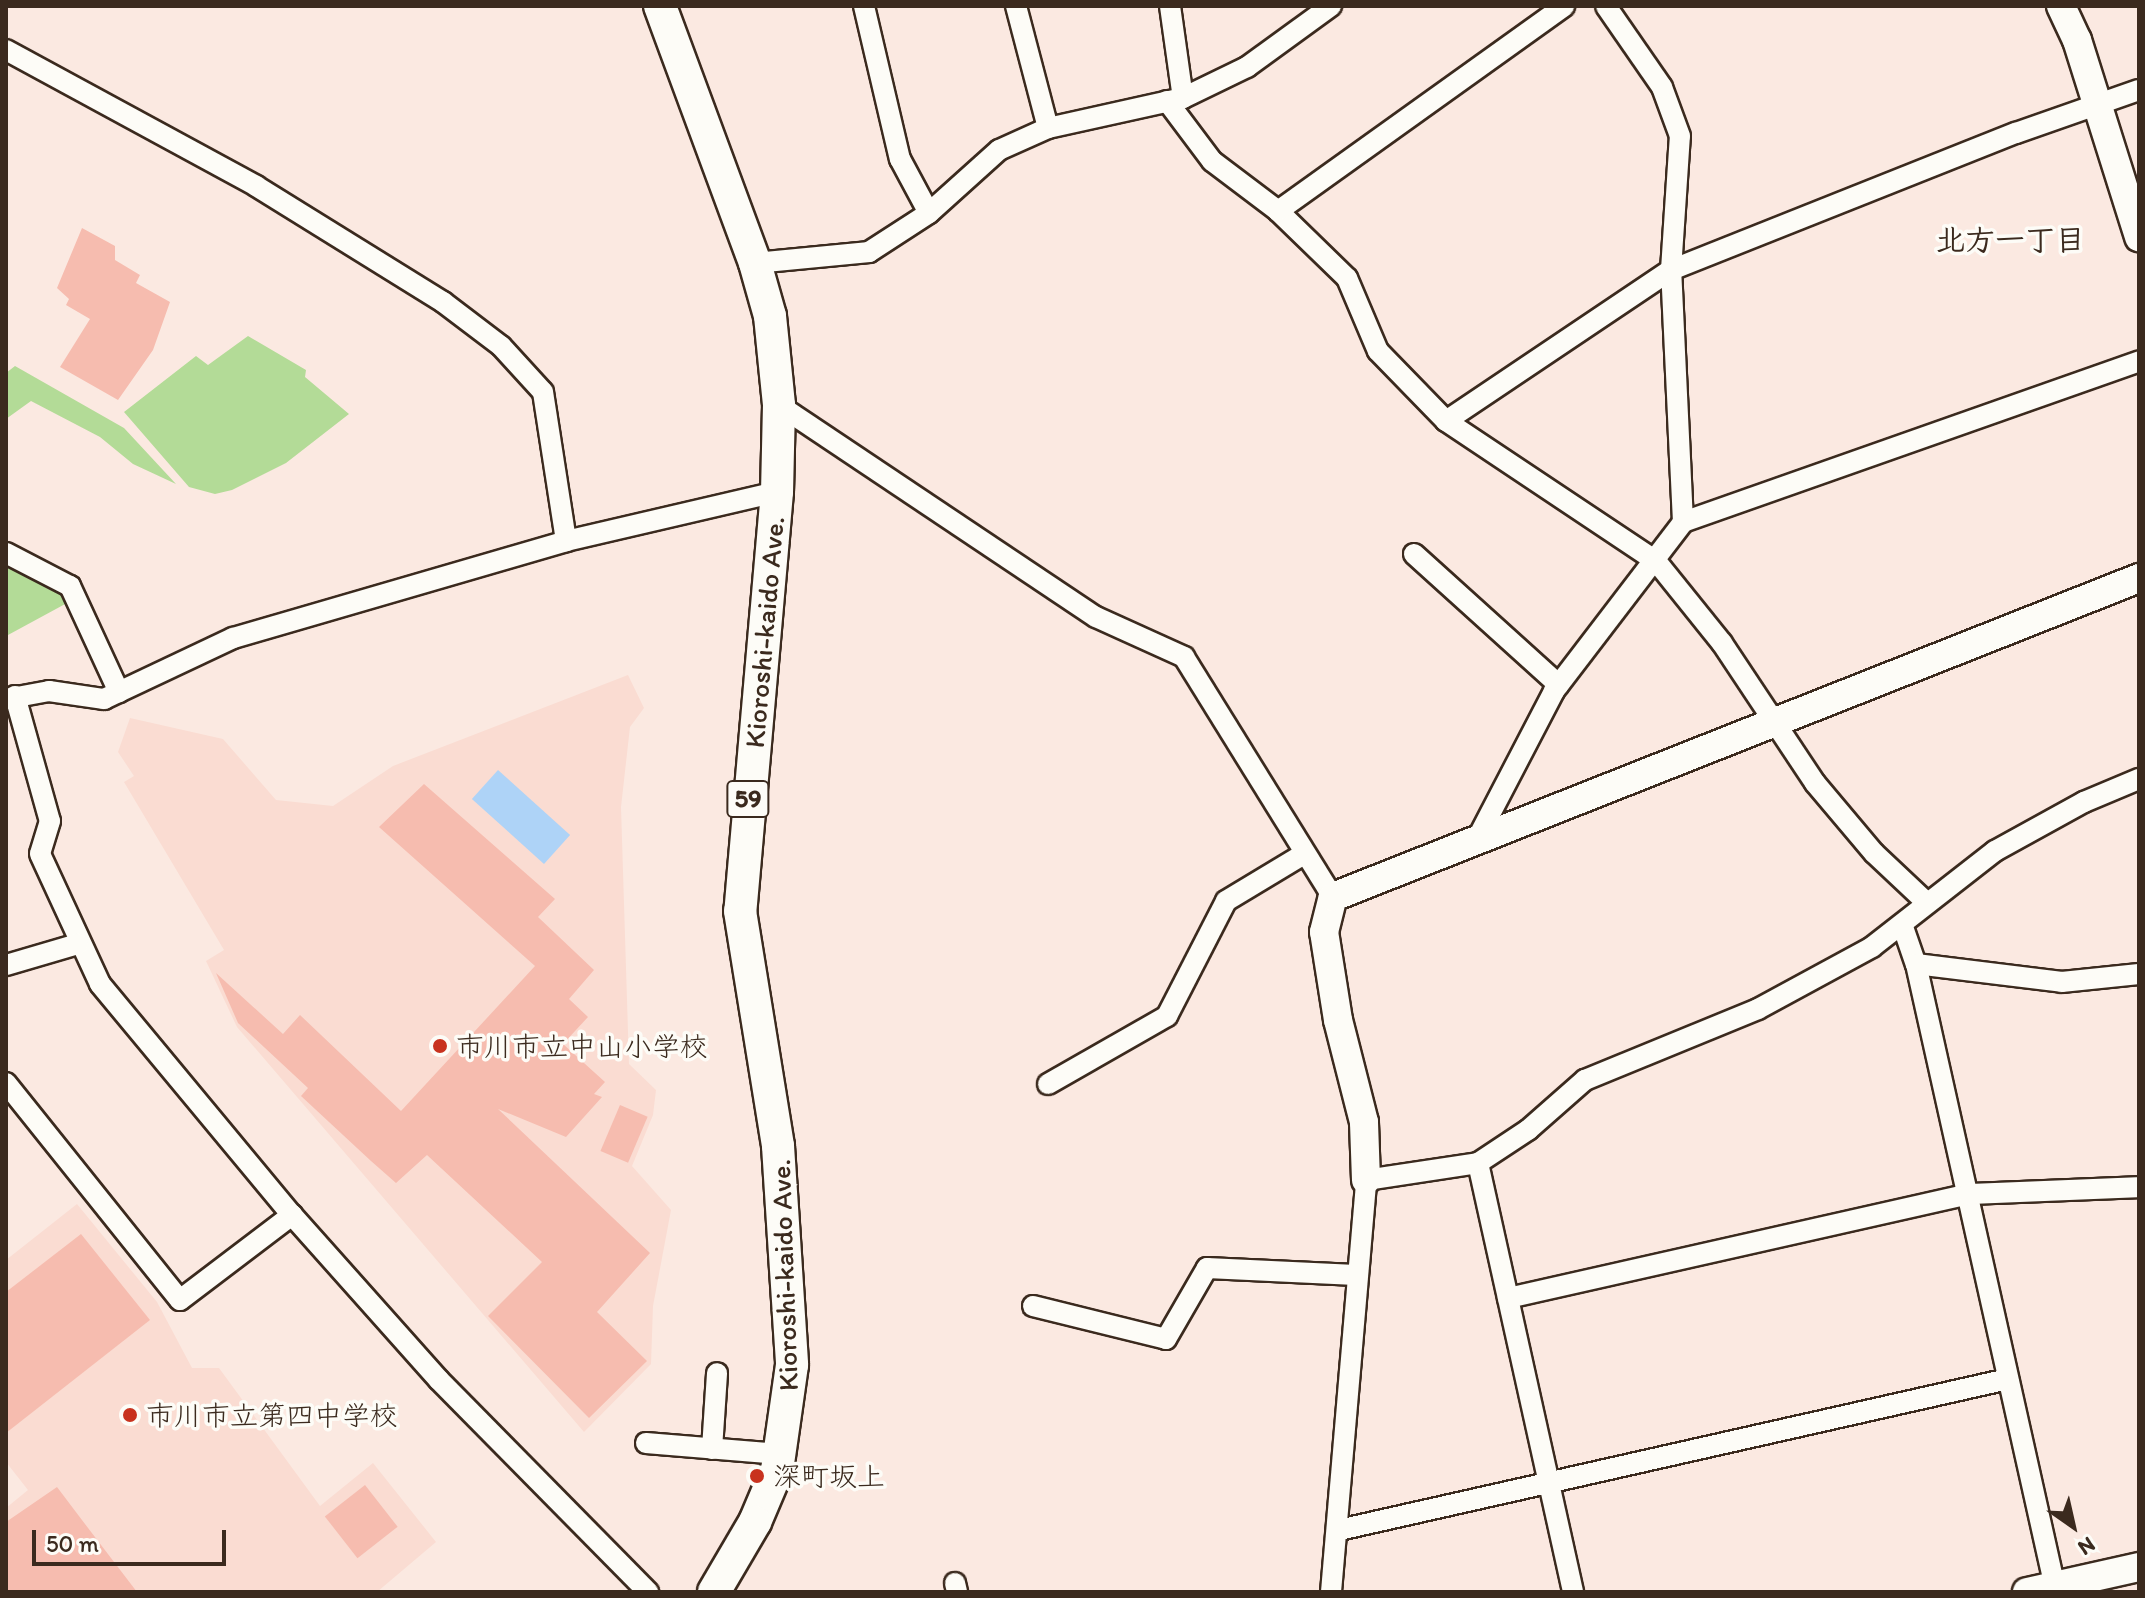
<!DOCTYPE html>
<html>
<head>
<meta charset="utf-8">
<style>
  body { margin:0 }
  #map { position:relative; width:2145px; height:1598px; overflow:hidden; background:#fbe9e1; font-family:Itim,"Klee One",sans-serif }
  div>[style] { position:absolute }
  .built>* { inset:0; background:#fadcd2 }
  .green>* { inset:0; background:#b3db97 }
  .water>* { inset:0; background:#aed3f7; transform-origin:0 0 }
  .building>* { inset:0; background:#f6bcaf; transform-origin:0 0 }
  .roads { filter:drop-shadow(2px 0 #3b2a1e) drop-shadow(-2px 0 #3b2a1e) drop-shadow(0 2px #3b2a1e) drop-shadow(0 -2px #3b2a1e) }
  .street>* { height:20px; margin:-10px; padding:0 10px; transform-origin:10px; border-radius:10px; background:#fdfcf7 }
  .secondary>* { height:28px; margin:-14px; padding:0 14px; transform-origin:14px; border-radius:14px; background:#fdfcf7 }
  .primary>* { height:32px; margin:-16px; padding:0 16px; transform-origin:16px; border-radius:16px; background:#fdfcf7 }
  .dots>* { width:22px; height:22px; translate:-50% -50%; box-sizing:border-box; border:4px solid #fdfcf7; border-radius:50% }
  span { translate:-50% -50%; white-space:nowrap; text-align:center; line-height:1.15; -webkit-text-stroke:7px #fdfcf7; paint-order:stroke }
  .shield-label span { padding:2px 6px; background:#fdfcf7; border:2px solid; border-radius:6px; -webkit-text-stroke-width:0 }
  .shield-label { font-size:26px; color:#3b2a1e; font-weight:700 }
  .street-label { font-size:28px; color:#3b2a1e }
  .poi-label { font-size:28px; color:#3b2a1e }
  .left { translate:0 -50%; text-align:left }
  .neighbourhood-label { font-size:30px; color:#3b2a1e; font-weight:700 }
  .frame { position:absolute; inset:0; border:8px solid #3b2a1e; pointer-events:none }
  .north { position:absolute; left:2033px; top:1486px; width:80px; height:80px; -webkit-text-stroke:6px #fdfcf7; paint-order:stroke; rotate:146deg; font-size:22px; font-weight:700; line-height:32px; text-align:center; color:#3b2a1e }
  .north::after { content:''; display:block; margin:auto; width:28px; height:36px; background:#3b2a1e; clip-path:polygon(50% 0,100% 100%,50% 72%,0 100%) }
  .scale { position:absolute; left:32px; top:1530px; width:194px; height:36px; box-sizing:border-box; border:4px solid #3b2a1e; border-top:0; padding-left:10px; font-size:24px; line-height:28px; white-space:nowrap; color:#3b2a1e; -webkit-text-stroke:6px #fdfcf7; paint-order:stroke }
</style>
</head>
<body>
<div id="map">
  <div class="built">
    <i style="clip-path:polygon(628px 675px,644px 708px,630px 727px,621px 807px,629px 1064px,656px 1090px,653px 1115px,632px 1166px,671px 1210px,653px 1306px,651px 1364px,584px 1432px,237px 1027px,206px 961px,224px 950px,124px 782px,134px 776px,118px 752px,130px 718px,223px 739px,276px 800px,333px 806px,393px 766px)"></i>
    <i style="clip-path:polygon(77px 1204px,157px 1302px,192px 1368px,219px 1368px,320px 1506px,373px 1463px,436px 1542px,377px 1592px,6px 1592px,6px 1508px,28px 1490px,6px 1462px,6px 1260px)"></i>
  </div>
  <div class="green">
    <i style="clip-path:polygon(248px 336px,306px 370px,305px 377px,349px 414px,286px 463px,232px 490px,215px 494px,189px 487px,124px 412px,196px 356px,208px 365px)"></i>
    <i style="clip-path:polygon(15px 366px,124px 428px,176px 484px,133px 464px,100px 437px,31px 401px,6px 419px,6px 373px)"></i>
    <i style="clip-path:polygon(6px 561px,60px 592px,67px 603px,8px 635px,6px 654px)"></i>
  </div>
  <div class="water">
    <i style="left:498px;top:770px;width:97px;height:39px;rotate:42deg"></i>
  </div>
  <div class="building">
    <i style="clip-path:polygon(82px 228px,115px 246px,115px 260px,140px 275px,136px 283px,170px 302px,153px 350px,118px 400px,60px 367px,90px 319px,66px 305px,69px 299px,57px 288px)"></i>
    <i style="clip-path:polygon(424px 784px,555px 899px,538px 917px,594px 970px,569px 999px,588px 1017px,563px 1044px,605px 1082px,594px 1094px,602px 1097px,566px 1137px,498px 1109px,650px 1253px,597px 1312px,647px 1361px,589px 1418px,488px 1316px,542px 1262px,427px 1155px,396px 1183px,371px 1161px,301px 1096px,308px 1088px,238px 1023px,216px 973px,283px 1034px,300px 1015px,401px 1111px,535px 966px,379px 827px)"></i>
    <i style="left:620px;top:1105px;width:30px;height:50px;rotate:23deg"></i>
    <i style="clip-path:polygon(81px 1234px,150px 1320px,6px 1433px,6px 1292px)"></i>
    <i style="left:365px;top:1485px;width:53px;height:51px;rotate:52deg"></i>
    <i style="clip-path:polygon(57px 1487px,85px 1524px,137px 1592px,6px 1592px,6px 1522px)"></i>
  </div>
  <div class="roads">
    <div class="street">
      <i style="left:864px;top:6px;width:157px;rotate:76.8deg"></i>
      <i style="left:900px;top:159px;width:61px;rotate:61.8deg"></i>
      <i style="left:1016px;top:6px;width:126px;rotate:75.3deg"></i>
      <i style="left:1170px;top:6px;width:93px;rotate:82deg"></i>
      <i style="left:6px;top:50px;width:285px;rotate:28.5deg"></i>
      <i style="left:256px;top:186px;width:220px;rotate:31.8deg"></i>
      <i style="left:443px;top:302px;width:73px;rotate:37.2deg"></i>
      <i style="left:501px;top:346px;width:62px;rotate:47.6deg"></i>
      <i style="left:543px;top:392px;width:151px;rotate:81.2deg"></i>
      <i style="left:1167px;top:101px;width:75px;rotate:53.1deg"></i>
      <i style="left:1212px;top:161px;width:83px;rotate:37.1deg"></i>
      <i style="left:1278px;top:211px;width:96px;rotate:44.2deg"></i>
      <i style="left:1347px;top:278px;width:79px;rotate:67deg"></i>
      <i style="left:1378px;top:351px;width:98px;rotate:45.8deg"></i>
      <i style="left:1446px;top:421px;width:252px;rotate:33.7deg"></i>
      <i style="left:1656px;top:561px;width:105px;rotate:51.2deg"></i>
      <i style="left:1722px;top:643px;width:168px;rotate:56.4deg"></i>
      <i style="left:1815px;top:783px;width:92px;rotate:49.9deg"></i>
      <i style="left:1874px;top:853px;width:73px;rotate:43.3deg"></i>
      <i style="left:1278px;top:211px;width:352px;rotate:-35.6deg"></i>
      <i style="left:755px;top:263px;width:115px;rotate:-5.5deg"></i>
      <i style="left:869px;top:252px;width:72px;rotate:-33deg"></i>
      <i style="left:929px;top:213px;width:94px;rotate:-42deg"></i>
      <i style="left:999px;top:150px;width:54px;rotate:-24.2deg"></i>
      <i style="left:1048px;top:128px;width:138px;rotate:-12.5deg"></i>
      <i style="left:1183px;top:98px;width:71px;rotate:-25.8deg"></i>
      <i style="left:1247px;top:67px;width:104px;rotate:-36deg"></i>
      <i style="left:779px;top:405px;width:381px;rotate:33.8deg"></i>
      <i style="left:1096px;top:617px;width:97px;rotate:24.4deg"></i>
      <i style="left:1184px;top:657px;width:282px;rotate:58.2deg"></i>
      <i style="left:1446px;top:421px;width:271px;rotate:-33.9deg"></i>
      <i style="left:1671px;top:270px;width:371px;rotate:-21.7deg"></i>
      <i style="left:2016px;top:133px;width:130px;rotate:-19.3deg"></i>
      <i style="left:1683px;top:522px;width:484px;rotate:-19.4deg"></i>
      <i style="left:6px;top:553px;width:72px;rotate:27.3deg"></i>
      <i style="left:70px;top:586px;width:117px;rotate:65.2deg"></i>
      <i style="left:1414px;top:554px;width:195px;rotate:42.1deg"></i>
      <i style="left:15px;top:696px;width:130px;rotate:74.4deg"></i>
      <i style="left:50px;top:821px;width:34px;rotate:107deg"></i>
      <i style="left:40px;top:854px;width:143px;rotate:65.2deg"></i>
      <i style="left:100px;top:984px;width:300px;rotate:50.3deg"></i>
      <i style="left:292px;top:1215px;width:221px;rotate:48.3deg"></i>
      <i style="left:439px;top:1380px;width:298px;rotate:45.4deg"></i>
      <i style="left:6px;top:699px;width:44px;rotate:-10.5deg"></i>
      <i style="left:49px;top:691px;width:56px;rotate:8.3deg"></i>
      <i style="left:104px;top:699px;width:143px;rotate:-25.3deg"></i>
      <i style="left:233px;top:638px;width:347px;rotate:-16.2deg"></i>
      <i style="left:566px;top:541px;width:217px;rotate:-13.1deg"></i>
      <i style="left:1476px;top:841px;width:169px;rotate:-62.5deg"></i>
      <i style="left:1554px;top:691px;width:213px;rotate:-52.6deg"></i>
      <i style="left:1683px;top:522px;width:252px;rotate:-92.7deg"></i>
      <i style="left:1671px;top:270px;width:134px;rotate:-86.2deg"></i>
      <i style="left:1680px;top:136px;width:52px;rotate:-110.2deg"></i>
      <i style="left:1662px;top:87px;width:98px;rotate:-124.7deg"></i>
      <i style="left:1903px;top:927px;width:39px;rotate:71deg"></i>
      <i style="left:1916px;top:964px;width:643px;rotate:77.43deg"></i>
      <i style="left:1916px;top:964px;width:147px;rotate:7deg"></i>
      <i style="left:2062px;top:982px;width:77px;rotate:-5.9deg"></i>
      <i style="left:6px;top:965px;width:75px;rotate:-16.3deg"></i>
      <i style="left:6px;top:1083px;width:278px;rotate:51.3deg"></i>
      <i style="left:180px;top:1300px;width:141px;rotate:-37.2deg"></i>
      <i style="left:1048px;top:1084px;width:137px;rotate:-29.7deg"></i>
      <i style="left:1167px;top:1016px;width:129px;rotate:-62.8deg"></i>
      <i style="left:1226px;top:901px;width:91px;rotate:-31.1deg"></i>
      <i style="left:1478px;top:1163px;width:439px;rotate:77.5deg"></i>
      <i style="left:1508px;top:1298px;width:472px;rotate:-12.7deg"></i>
      <i style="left:1968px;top:1194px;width:171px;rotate:-2.3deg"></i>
      <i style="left:1033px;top:1306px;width:137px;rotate:13.9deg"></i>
      <i style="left:1166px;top:1339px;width:82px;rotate:-60deg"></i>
      <i style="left:1207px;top:1268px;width:149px;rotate:2.7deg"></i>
      <i style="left:646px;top:1443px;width:134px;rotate:4.7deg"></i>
      <i style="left:712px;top:1449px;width:76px;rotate:-86.2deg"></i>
      <i style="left:1339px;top:1530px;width:686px;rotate:-12.72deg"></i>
      <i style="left:955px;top:1583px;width:9px;rotate:77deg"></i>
      <i style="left:1331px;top:1592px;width:413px;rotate:-85.1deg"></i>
      <i style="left:1366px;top:1180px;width:113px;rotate:-8.6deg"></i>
      <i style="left:1478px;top:1163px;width:60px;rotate:-33.4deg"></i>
      <i style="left:1528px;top:1130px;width:76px;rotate:-41.3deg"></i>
      <i style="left:1585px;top:1080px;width:187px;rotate:-22.3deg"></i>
      <i style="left:1758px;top:1009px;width:130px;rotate:-28.5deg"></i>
      <i style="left:1872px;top:947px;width:156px;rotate:-38deg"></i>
      <i style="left:1995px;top:851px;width:102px;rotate:-28.8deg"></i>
      <i style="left:2084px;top:802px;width:60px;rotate:-22.7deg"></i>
    </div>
    <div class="secondary">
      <i style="left:2061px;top:6px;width:38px;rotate:65deg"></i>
      <i style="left:2077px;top:40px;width:207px;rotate:72.5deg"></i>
      <i style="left:1366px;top:1180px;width:58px;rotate:-92deg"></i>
      <i style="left:1364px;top:1122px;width:105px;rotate:-104.3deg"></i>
      <i style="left:1338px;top:1020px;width:89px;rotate:-99deg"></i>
      <i style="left:1324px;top:932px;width:36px;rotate:-76deg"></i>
      <i style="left:1333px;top:897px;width:867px;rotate:-21.59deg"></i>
      <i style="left:2027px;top:1592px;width:115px;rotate:-12.6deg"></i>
    </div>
    <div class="primary">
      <i style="left:660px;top:6px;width:274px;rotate:69.7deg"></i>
      <i style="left:755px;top:263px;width:55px;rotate:74.2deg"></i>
      <i style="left:770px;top:316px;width:89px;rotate:84.2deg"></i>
      <i style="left:779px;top:405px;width:87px;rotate:91.3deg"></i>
      <i style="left:777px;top:492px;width:421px;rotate:95deg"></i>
      <i style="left:740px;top:911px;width:238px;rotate:80.8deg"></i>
      <i style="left:778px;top:1146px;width:219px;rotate:86.3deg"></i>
      <i style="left:792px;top:1365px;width:106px;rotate:98.1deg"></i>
      <i style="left:777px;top:1470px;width:56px;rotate:112.9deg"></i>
      <i style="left:755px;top:1522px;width:81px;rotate:120.4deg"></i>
    </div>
  </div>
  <div class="dots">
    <i style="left:440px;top:1046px;background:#c8321e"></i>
    <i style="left:130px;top:1415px;background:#c8321e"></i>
    <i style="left:757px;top:1476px;background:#c8321e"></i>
  </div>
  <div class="shield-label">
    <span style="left:748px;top:799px">59</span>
  </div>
  <div class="street-label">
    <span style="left:764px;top:632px;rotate:-85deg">Kioroshi-kaido Ave.</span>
    <span style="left:784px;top:1275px;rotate:-92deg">Kioroshi-kaido Ave.</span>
  </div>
  <div class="poi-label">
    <span class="left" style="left:456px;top:1046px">市川市立中山小学校</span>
    <span class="left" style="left:146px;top:1415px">市川市立第四中学校</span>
    <span class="left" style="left:773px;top:1476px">深町坂上</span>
  </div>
  <div class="neighbourhood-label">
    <span style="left:2010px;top:240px">北方一丁目</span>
  </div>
  <div class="frame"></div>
  <div class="north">N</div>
  <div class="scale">50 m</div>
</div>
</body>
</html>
